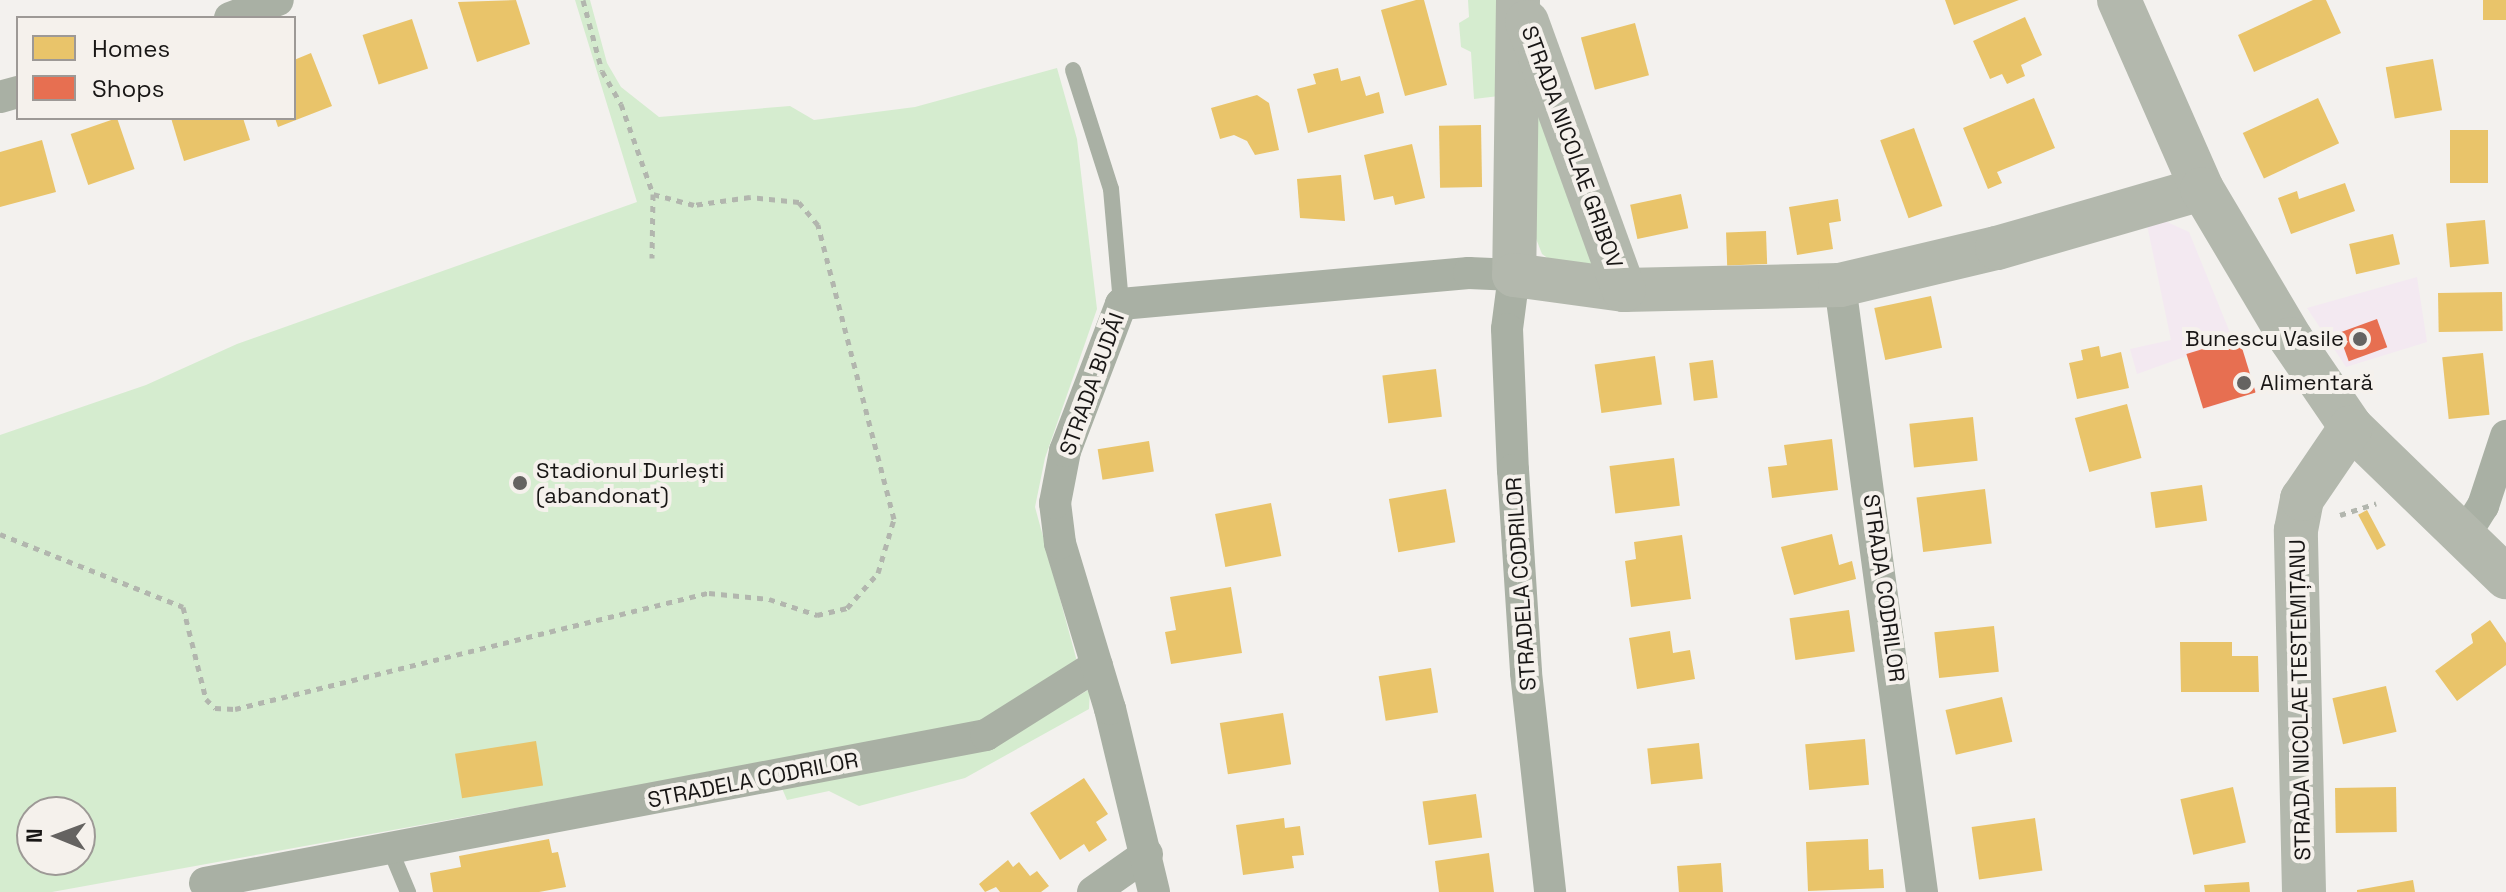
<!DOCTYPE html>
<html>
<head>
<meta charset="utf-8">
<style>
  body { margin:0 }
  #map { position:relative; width:2506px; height:892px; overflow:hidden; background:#f3f1ee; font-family:"Space Grotesk",sans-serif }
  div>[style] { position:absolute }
  .commercial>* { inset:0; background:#f3e9f1 }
  .green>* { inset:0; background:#d5eccf }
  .homes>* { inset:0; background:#e9c46a; transform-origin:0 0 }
  .shops>* { inset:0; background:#e76f51; transform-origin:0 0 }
  .path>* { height:5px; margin-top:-2.5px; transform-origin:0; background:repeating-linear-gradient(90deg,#b2b6ae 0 6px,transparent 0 12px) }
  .lane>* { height:16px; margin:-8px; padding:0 8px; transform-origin:8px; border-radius:8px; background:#a9b0a4 }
  .street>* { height:32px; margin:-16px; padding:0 16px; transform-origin:16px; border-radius:16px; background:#a9b0a4 }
  .secondary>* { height:44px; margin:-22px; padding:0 22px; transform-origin:22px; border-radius:22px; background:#b3b8ad }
  .dots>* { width:22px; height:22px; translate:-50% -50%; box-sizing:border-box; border:4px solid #f5f1ec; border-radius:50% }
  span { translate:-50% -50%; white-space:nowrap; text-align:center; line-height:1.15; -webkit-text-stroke:8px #f5f1ec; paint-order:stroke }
  .street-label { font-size:22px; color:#181615 }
  .poi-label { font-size:22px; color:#181615 }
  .right { translate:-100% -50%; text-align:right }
  .left { translate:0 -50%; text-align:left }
  .legend { position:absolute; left:16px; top:16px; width:280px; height:104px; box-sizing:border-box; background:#f5f1ec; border:2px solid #9d9996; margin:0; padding:10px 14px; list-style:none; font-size:24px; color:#181615 }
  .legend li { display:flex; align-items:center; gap:16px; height:40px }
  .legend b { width:40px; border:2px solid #9d9996 }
  .north { position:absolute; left:16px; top:796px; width:80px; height:80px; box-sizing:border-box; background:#f5f1ec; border:2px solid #9d9996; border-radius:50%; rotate:271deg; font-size:22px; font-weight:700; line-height:32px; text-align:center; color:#181615 }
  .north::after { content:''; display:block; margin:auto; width:28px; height:36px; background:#656361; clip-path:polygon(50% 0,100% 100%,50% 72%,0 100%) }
</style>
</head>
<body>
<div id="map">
  <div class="commercial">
    <i style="clip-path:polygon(2156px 217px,2189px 232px,2233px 340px,2239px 338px,2256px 392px,2205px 409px,2187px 356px,2137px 374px,2130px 349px,2171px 340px,2146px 220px)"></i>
    <i style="clip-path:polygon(2417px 277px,2427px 342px,2346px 367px,2307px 308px)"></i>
  </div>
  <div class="green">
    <i style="clip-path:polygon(evenodd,575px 0,590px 0,607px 63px,621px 87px,659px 117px,790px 106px,814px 120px,915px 107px,1057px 68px,1077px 139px,1097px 309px,1045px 458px,1035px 507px,1078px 665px,982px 723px,52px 892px,0 892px,0 435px,146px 385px,237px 344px,637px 202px,575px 0,32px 812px,80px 812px,80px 860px,32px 860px,32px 812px)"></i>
    <i style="clip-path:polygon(1468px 0,1497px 0,1499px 96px,1474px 99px,1471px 52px,1461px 47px,1459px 23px,1469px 17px)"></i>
    <i style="clip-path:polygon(1530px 84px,1596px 264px,1568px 273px,1542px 254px,1535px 236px)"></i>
    <i style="clip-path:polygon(1090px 689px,1089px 709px,965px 778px,859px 806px,829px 791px,787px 800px,781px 786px,1035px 721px)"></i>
  </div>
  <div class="homes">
    <i style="clip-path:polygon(516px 0,530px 44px,477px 62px,458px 2px)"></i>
    <i style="clip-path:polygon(1416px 0,1424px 0,1447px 85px,1405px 96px,1381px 10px)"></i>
    <i style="clip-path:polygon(1945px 0,2019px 0,1954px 25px)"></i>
    <i style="clip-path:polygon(2313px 0,2326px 0,2341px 33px,2254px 72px,2238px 35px)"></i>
    <i style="left:2483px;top:0;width:23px;height:20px"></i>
    <i style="clip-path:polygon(2025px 17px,2042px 55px,2021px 65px,2025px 76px,2007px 84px,2002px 74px,1990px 79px,1973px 41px)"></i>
    <i style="left:412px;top:19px;width:52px;height:52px;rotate:72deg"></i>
    <i style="left:1635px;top:23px;width:54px;height:56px;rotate:75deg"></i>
    <i style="clip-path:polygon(311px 53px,332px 106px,278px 127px,275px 118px,294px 118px,294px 60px)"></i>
    <i style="left:2433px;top:59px;width:52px;height:48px;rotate:80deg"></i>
    <i style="clip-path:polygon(1338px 68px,1341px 81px,1360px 76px,1366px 96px,1379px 92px,1384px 113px,1308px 133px,1297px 89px,1316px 84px,1313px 74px)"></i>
    <i style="clip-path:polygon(1257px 95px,1269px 103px,1279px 150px,1255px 155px,1247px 141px,1234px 135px,1220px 139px,1211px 108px)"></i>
    <i style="clip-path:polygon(2034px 98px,2055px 148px,1997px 172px,2002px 183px,1988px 189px,1963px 128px)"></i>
    <i style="left:2318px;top:98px;width:50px;height:83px;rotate:65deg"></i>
    <i style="left:117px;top:118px;width:54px;height:49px;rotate:71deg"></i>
    <i style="clip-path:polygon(171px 118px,243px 118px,250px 140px,184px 161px)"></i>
    <i style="left:1481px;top:125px;width:62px;height:42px;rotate:89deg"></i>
    <i style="left:1914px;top:128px;width:83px;height:36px;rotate:70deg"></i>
    <i style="left:2450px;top:130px;width:38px;height:53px"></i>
    <i style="clip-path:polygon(42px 140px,56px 192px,0 207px,0 152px)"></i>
    <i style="clip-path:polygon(1412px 144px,1425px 198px,1395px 205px,1393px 196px,1374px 200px,1364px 155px)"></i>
    <i style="clip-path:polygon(1341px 175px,1345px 221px,1300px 218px,1297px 179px)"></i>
    <i style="clip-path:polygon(2345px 183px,2355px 211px,2291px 234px,2278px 198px,2297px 191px,2299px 199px)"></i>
    <i style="left:1681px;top:194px;width:35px;height:52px;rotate:78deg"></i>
    <i style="clip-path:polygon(1838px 199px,1841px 221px,1829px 223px,1833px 249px,1797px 255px,1789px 207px)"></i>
    <i style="left:2485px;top:220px;width:44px;height:39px;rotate:85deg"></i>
    <i style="left:1766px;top:231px;width:33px;height:40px;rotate:88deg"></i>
    <i style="left:2393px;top:234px;width:31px;height:45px;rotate:77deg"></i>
    <i style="left:2502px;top:292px;width:39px;height:64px;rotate:89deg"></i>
    <i style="left:1931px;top:296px;width:53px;height:58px;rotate:78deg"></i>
    <i style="clip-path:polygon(2099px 346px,2101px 357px,2121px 352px,2129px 388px,2077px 399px,2069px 363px,2083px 360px,2081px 350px)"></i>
    <i style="left:2483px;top:353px;width:62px;height:41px;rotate:84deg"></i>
    <i style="left:1655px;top:356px;width:49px;height:61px;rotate:82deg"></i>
    <i style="left:1713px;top:360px;width:38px;height:24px;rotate:83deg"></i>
    <i style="left:1436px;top:369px;width:48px;height:54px;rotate:83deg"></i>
    <i style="left:2127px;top:404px;width:56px;height:54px;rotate:75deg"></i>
    <i style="left:1973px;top:417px;width:44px;height:64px;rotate:84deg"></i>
    <i style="clip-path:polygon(1832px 439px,1838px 490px,1772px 498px,1768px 467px,1787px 465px,1784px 445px)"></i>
    <i style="left:1149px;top:441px;width:31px;height:52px;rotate:81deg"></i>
    <i style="left:1674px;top:458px;width:48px;height:65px;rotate:83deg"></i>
    <i style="left:2202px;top:485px;width:36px;height:52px;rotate:82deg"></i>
    <i style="left:1446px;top:489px;width:54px;height:58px;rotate:80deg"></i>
    <i style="left:1985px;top:489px;width:55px;height:69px;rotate:83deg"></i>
    <i style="left:1271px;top:503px;width:54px;height:57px;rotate:79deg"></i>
    <i style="left:2367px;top:510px;width:40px;height:10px;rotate:62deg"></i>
    <i style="clip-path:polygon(1832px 534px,1839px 565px,1852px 561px,1856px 579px,1794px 595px,1781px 547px)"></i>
    <i style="clip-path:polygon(1682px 535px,1691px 599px,1631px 607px,1625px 561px,1636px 559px,1634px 542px)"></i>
    <i style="clip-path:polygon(1231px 587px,1242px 653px,1171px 664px,1165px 632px,1176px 630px,1170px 597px)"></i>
    <i style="left:1849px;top:610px;width:42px;height:60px;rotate:82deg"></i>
    <i style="clip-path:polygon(2490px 620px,2506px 643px,2506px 665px,2457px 701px,2435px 671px,2473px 643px,2471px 634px)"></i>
    <i style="left:1994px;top:626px;width:46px;height:60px;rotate:84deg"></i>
    <i style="clip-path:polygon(1670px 631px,1673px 653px,1690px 650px,1695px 679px,1637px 689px,1629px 638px)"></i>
    <i style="clip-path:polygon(2180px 642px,2232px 642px,2232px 656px,2258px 656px,2259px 692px,2181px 692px)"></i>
    <i style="left:1431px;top:668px;width:45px;height:53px;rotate:81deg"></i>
    <i style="left:2386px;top:686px;width:47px;height:55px;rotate:77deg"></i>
    <i style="left:2002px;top:697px;width:46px;height:58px;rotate:77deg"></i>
    <i style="left:1283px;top:713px;width:52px;height:64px;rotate:81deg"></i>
    <i style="left:1865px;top:739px;width:46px;height:60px;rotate:85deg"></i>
    <i style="left:536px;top:741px;width:45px;height:82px;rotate:81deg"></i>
    <i style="left:1699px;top:743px;width:36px;height:52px;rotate:84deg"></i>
    <i style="clip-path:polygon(1084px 778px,1108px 814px,1096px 822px,1107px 840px,1089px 852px,1084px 844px,1060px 860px,1030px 813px)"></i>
    <i style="left:2233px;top:787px;width:57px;height:54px;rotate:77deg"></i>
    <i style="left:2396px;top:787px;width:45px;height:61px;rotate:89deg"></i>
    <i style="left:1476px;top:794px;width:44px;height:54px;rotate:82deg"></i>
    <i style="clip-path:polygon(1284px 818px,1285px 828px,1300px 826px,1304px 855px,1292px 856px,1294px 868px,1243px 875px,1236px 825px)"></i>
    <i style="left:2035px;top:818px;width:53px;height:64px;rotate:82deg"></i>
    <i style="clip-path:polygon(549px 839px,552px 853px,558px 852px,566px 887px,539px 892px,433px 892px,430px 873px,461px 867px,459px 856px)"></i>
    <i style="clip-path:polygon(1868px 839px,1869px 870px,1883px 869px,1884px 888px,1808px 891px,1806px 842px)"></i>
    <i style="clip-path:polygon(1489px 853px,1494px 892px,1439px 892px,1435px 861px)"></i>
    <i style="clip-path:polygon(1008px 860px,1013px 867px,1019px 862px,1030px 876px,1037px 871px,1049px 886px,1041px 892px,1000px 892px,996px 887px,985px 892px,979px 884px)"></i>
    <i style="left:1721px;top:863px;width:29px;height:44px;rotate:86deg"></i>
    <i style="clip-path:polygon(2413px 880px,2415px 892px,2357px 892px,2357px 890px)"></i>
    <i style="clip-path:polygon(2249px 882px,2250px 892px,2205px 892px,2204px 885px)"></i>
  </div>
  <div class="shops">
    <i style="left:2377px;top:319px;width:30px;height:41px;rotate:70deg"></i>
    <i style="left:2239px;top:338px;width:57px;height:55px;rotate:73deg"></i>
  </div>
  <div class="path">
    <i style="left:583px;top:0;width:73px;rotate:75deg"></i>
    <i style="left:602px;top:71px;width:38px;rotate:60deg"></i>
    <i style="left:621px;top:104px;width:96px;rotate:70.4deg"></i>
    <i style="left:653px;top:194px;width:64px;rotate:90.9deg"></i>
    <i style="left:2340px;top:515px;width:38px;rotate:-18deg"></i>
    <i style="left:0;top:534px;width:197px;rotate:21.7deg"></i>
    <i style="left:183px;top:607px;width:95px;rotate:76deg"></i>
    <i style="left:206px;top:699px;width:13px;rotate:45deg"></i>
    <i style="left:215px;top:708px;width:20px;rotate:3deg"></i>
    <i style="left:235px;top:709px;width:488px;rotate:-13.8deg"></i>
    <i style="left:709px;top:593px;width:60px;rotate:5.7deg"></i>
    <i style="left:769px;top:599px;width:51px;rotate:18.4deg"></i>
    <i style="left:817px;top:615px;width:31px;rotate:-13deg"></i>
    <i style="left:847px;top:608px;width:47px;rotate:-48.5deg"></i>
    <i style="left:878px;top:573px;width:56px;rotate:-73.5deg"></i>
    <i style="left:894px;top:519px;width:304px;rotate:-104.5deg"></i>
    <i style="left:818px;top:225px;width:30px;rotate:-130deg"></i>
    <i style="left:799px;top:202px;width:49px;rotate:-174.2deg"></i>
    <i style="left:750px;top:197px;width:57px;rotate:171.9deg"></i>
    <i style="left:694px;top:205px;width:42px;rotate:-165deg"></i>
  </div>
  <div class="lane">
    <i style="left:1073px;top:70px;width:125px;rotate:72.3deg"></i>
    <i style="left:1111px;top:189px;width:115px;rotate:85deg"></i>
    <i style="left:390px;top:849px;width:47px;rotate:67.3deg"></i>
  </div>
  <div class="street">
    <i style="left:230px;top:18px;width:51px;rotate:-20.6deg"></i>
    <i style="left:0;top:97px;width:19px;rotate:-16deg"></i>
    <i style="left:1840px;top:285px;width:613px;rotate:82.31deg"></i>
    <i style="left:2464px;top:536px;width:36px;rotate:-58deg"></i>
    <i style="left:2483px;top:506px;width:74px;rotate:-71.8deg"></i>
    <i style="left:205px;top:883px;width:795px;rotate:-10.73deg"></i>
    <i style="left:986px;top:735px;width:131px;rotate:-32.2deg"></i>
    <i style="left:1093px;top:892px;width:66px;rotate:-35.1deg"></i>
    <i style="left:1154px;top:892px;width:188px;rotate:-103.5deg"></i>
    <i style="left:1110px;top:709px;width:173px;rotate:-106.8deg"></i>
    <i style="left:1060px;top:543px;width:40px;rotate:-97.1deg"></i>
    <i style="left:1055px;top:503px;width:53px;rotate:-79.1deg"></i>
    <i style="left:1065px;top:451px;width:157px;rotate:-69.1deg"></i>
    <i style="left:1121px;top:304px;width:349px;rotate:-5.1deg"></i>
    <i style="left:1469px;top:273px;width:45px;rotate:2.5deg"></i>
    <i style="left:1514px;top:275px;width:54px;rotate:97.4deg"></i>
    <i style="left:1507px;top:329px;width:141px;rotate:87.6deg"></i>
    <i style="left:1513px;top:470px;width:203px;rotate:86.3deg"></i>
    <i style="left:1526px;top:673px;width:220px;rotate:83.7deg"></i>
  </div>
  <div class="secondary">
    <i style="left:1518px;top:0;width:275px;rotate:90.8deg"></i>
    <i style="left:1514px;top:275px;width:111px;rotate:7.8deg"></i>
    <i style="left:1624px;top:290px;width:216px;rotate:-1.3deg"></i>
    <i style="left:1840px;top:285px;width:161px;rotate:-13.3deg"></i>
    <i style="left:1997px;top:248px;width:213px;rotate:-16.1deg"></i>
    <i style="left:2119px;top:0;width:206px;rotate:66.3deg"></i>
    <i style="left:2202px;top:189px;width:174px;rotate:59.3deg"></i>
    <i style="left:2291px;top:339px;width:107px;rotate:55.7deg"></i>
    <i style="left:2351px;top:427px;width:216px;rotate:44.1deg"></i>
    <i style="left:1527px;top:22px;width:285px;rotate:70.1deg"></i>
    <i style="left:2304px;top:892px;width:362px;rotate:-91.3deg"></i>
    <i style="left:2296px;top:530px;width:32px;rotate:-79deg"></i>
    <i style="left:2302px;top:499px;width:87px;rotate:-55.8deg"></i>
  </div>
  <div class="dots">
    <i style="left:2360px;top:339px;background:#656361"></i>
    <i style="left:2244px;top:383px;background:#656361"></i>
    <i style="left:520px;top:483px;background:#656361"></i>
  </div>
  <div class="street-label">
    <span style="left:1572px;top:147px;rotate:70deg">STRADA NICOLAE GRIBOV</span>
    <span style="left:1092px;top:384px;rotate:-70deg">STRADA BUDĂI</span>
    <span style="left:1521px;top:584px;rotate:-94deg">STRADELA CODRILOR</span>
    <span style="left:1884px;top:588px;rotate:82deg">STRADA CODRILOR</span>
    <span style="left:2300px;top:700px;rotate:-91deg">STRADA NICOLAE TESTEMIȚANU</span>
    <span style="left:753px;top:780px;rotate:-11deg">STRADELA CODRILOR</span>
  </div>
  <div class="poi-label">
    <span class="right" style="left:2344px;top:339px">Bunescu Vasile</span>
    <span class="left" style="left:2260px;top:383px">Alimentară</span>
    <span class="left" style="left:536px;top:483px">Stadionul Durlești<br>(abandonat)</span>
  </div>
  <ul class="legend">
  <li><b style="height:22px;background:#e9c46a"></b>Homes</li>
  <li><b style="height:22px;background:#e76f51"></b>Shops</li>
  </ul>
  <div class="north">N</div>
</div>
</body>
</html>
